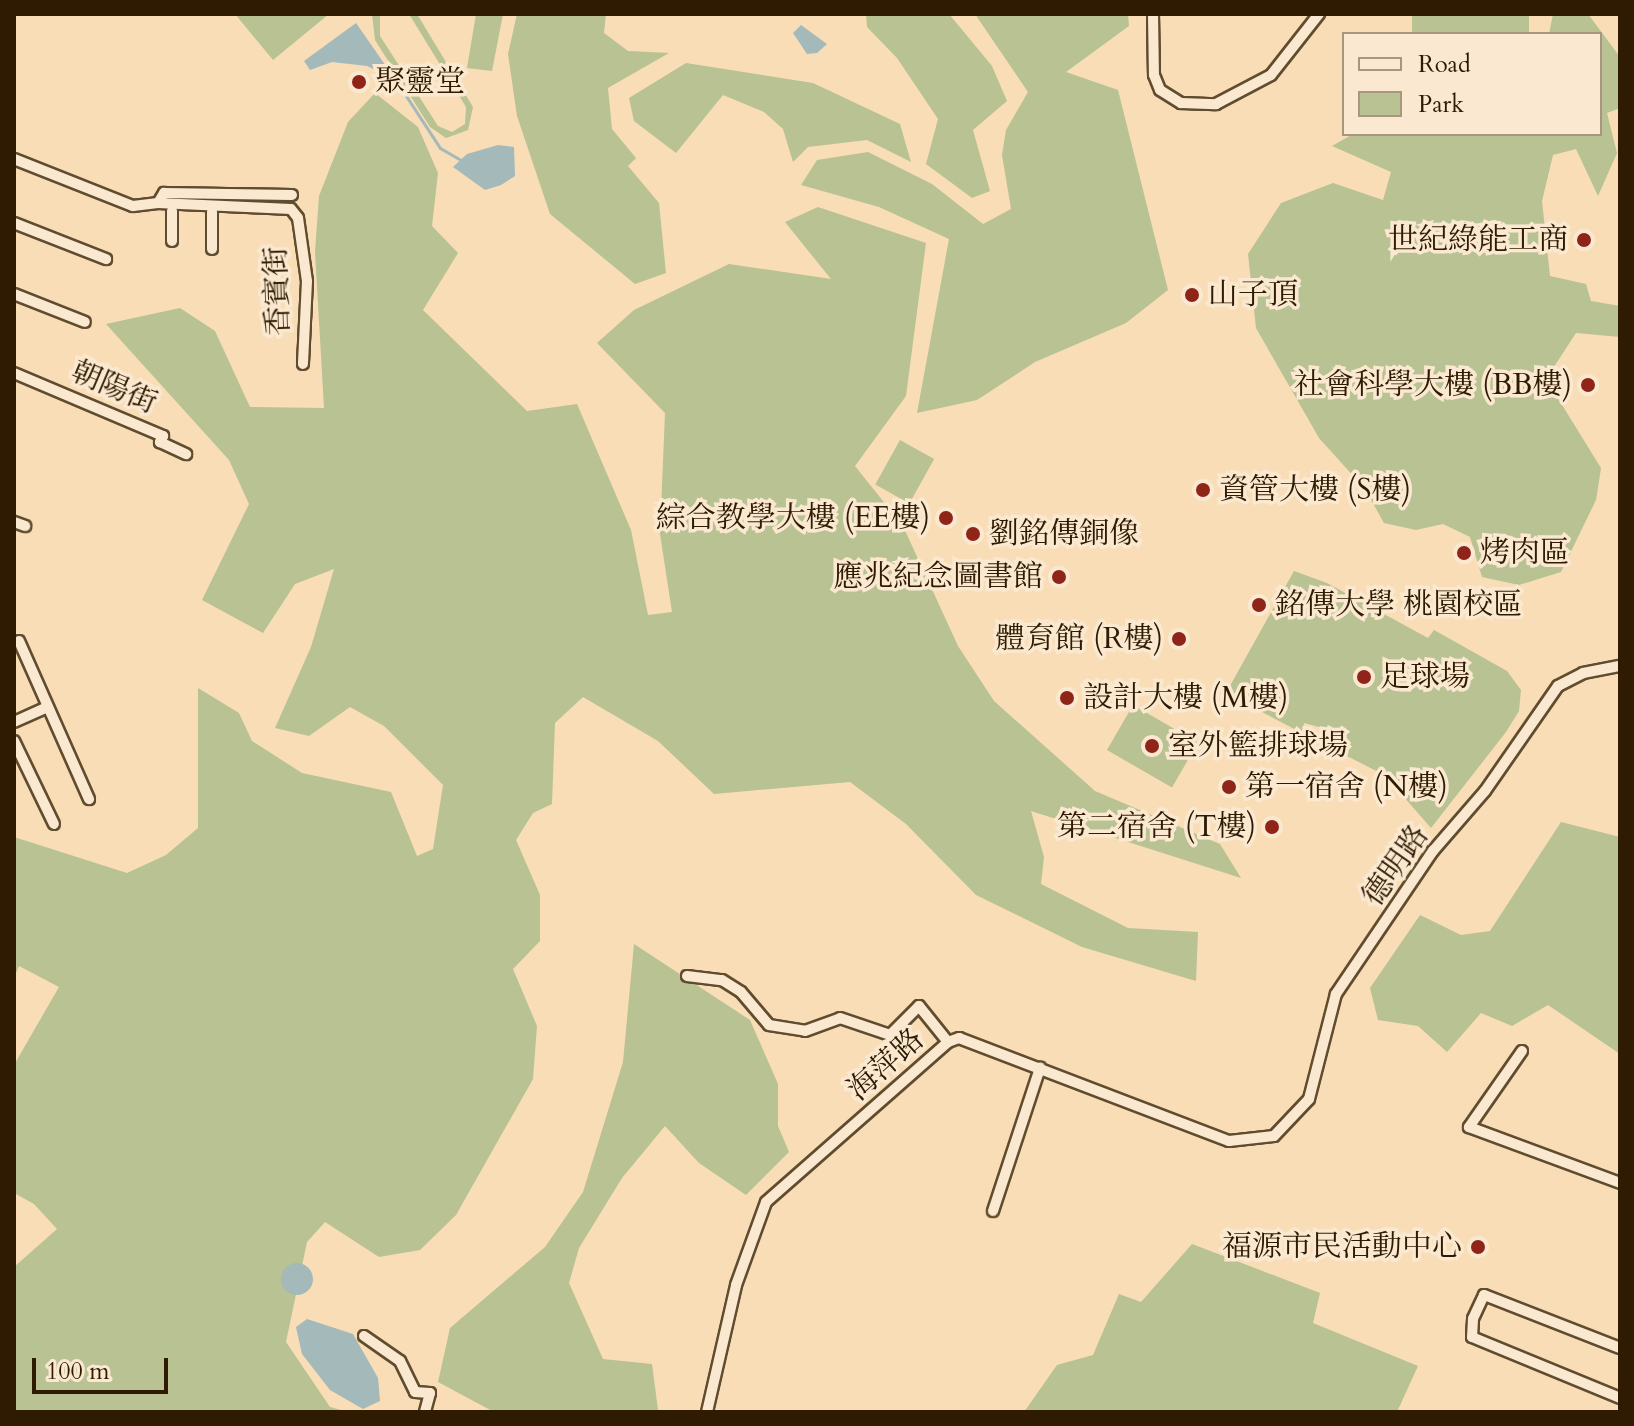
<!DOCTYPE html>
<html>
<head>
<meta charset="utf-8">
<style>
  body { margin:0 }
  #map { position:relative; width:1634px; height:1426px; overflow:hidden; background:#f8ddb6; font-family:Cardo,"Noto Serif TC",serif }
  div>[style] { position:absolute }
  .green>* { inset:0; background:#b8c292; transform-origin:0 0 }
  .water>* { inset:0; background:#a3b9ba }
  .round { border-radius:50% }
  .stream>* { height:3px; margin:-1.5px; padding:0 1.5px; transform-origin:1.5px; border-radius:1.5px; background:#a3b9ba }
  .roads { filter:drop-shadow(2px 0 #604c2e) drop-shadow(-2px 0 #604c2e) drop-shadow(0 2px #604c2e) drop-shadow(0 -2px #604c2e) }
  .minor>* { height:10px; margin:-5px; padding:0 5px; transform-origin:5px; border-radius:5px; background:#fae9d0 }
  .dots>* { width:22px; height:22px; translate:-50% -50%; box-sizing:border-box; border:4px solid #fae9d0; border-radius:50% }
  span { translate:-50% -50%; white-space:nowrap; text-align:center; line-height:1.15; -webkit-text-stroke:7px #fae9d0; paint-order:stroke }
  .poi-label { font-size:30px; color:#2e1b01 }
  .left { translate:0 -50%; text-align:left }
  .right { translate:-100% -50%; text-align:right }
  .street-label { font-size:30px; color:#2e1b01 }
  .frame { position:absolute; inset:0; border:16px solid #2e1b01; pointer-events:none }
  .legend { position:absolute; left:1342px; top:32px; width:260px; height:104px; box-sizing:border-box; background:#fae9d0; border:2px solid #a8977d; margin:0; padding:10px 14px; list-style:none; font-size:24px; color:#2e1b01 }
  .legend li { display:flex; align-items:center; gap:16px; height:40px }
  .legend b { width:40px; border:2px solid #a8977d }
  .scale { position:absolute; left:32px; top:1358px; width:136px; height:36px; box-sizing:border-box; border:4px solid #2e1b01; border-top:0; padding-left:10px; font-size:24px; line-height:28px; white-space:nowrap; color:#2e1b01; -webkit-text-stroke:6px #fae9d0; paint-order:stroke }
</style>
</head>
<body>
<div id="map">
  <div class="green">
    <i style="clip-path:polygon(235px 14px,329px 14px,273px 60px)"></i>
    <i style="clip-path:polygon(372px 14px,380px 14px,380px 36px,438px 126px,452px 132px,465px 124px,466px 107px,409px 14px,417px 14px,473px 107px,468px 130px,446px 138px,430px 127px,375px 40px)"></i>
    <i style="clip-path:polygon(476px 14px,503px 14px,492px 71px,467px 68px)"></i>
    <i style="clip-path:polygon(517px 14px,606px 14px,604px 33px,628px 51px,669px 53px,608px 88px,612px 129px,636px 158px,628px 166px,659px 203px,666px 273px,635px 284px,550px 214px,517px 116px,508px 54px)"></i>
    <i style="clip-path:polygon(866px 14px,949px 14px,992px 66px,1007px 101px,973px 130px,990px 191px,972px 198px,926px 164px,938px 119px,897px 58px,867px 27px)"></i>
    <i style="clip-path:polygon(975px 14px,1128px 14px,1129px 26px,1066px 72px,1118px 90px,1168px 290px,1126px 323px,1035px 362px,977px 400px,917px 413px,949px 239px,879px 207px,801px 185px,817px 160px,868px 152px,932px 184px,983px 224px,1011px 209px,1002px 155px,1006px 130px,1028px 92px)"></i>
    <i style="left:1412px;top:14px;width:117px;height:20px"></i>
    <i style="clip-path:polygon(1553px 14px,1588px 14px,1620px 57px,1620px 108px,1607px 113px,1617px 153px,1598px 196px,1576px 149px,1553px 155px,1542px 201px,1550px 276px,1586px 284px,1591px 301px,1620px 306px,1620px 337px,1576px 333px,1546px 379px,1601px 468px,1596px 500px,1561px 572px,1519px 585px,1482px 577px,1470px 537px,1443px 524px,1416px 530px,1384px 523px,1365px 489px,1319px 438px,1256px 328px,1248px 254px,1281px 203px,1333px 183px,1383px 200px,1391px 172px,1332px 146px,1353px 134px,1600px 134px,1600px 34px,1549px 34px)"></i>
    <i style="clip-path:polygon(686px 63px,813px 83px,900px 124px,911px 162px,867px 140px,808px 147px,793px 162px,783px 129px,764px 112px,723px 95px,676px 153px,634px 121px,629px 98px)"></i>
    <i style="clip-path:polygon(375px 93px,418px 127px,438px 173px,432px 226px,458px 253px,423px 310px,527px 411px,577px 404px,631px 530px,648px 615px,672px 612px,660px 534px,665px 413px,597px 343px,634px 310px,729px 264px,831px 279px,785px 222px,818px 207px,926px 243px,906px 396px,855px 466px,903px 526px,958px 646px,994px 701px,1095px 791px,1220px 844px,1241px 878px,1031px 811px,1044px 857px,1041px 884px,1128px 928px,1198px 932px,1196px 981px,1082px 947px,976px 895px,906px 824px,850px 782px,714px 794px,658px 741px,583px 697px,555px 723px,552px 804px,533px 813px,516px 840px,540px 895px,540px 941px,513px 969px,537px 1026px,533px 1079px,456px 1215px,420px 1250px,379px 1257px,325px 1222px,307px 1242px,286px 1342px,330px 1407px,348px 1412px,14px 1412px,14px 1267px,57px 1229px,34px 1204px,14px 1193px,14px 1065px,59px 987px,19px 966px,14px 978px,14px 837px,127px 873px,166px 855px,198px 828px,198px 688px,239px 713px,252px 741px,302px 773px,391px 792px,417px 856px,433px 849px,443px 785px,384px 726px,350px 707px,309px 736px,275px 728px,311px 647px,334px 569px,295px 584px,263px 633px,202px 600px,249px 504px,229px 460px,106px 324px,180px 308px,215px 331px,250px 407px,324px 408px,315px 252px,319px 196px,348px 122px)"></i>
    <i style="left:900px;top:440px;width:39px;height:51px;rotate:29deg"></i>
    <i style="clip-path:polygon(1294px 571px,1327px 583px,1428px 638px,1434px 630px,1507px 671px,1521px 690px,1519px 711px,1506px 732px,1431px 828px,1404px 797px,1408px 787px,1341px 753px,1346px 749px,1330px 730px,1304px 723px,1302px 733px,1226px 693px)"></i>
    <i style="left:1133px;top:705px;width:75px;height:52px;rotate:30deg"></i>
    <i style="clip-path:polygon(1561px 822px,1620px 837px,1620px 1054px,1548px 1005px,1512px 1026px,1481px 1013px,1447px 1052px,1418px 1026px,1378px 1020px,1370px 988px,1420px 915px,1461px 935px,1490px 931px)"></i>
    <i style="clip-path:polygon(634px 944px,750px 1020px,778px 1084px,778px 1126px,789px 1152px,746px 1195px,699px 1163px,665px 1126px,622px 1178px,579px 1248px,569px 1283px,603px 1359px,652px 1364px,658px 1410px,494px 1412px,438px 1382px,450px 1328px,545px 1247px,583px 1192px,623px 1062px)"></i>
    <i style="clip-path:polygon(1192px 1244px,1320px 1293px,1313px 1323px,1418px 1366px,1397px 1412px,1024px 1412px,1057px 1365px,1093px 1355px,1119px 1294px,1141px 1302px)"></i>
  </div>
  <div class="water">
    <i style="clip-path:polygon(356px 23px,395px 79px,367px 66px,332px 62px,310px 70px,304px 61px)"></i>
    <i style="clip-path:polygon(801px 25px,827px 44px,817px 53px,807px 54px,793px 33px)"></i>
    <i style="clip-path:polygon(498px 145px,514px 147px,515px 176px,501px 185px,485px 190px,453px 167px,467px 154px)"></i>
    <i class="round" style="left:281px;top:1263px;width:32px;height:32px"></i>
    <i style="clip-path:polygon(307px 1319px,353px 1334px,378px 1378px,380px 1401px,363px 1409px,330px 1390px,302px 1354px,296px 1327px)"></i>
  </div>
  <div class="stream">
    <i style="left:395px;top:79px;width:82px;rotate:56.9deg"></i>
    <i style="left:440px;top:148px;width:24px;rotate:30deg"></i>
  </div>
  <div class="roads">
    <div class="minor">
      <i style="left:1153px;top:14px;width:61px;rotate:89.1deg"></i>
      <i style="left:1154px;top:75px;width:16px;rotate:68deg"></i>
      <i style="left:1160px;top:90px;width:25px;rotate:32deg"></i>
      <i style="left:1181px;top:103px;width:35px;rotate:2deg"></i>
      <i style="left:1216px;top:104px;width:62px;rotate:-27.8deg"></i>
      <i style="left:1271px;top:75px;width:78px;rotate:-51.8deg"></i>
      <i style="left:14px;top:159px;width:128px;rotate:21.6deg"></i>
      <i style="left:133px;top:206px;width:25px;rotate:-7deg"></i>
      <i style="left:158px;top:203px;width:12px;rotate:-59deg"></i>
      <i style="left:164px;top:193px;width:128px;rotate:0.9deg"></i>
      <i style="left:158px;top:203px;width:133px;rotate:2.6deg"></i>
      <i style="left:291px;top:209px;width:11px;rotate:52deg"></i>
      <i style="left:298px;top:218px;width:64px;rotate:81.9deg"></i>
      <i style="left:307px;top:281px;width:83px;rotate:92.8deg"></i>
      <i style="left:172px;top:211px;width:30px;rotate:90deg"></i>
      <i style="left:14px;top:223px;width:99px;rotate:21.4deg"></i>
      <i style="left:212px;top:249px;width:37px;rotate:-90deg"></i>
      <i style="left:14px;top:294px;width:76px;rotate:21.5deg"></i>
      <i style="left:14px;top:373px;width:162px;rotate:22.9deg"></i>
      <i style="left:163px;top:436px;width:7px;rotate:117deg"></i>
      <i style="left:160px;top:442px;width:29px;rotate:25deg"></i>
      <i style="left:14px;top:522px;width:12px;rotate:20deg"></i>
      <i style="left:19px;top:641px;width:173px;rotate:66.1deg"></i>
      <i style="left:14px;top:722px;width:34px;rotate:-24deg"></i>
      <i style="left:14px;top:741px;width:92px;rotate:64.3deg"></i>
      <i style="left:687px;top:976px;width:35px;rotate:7deg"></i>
      <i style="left:722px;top:980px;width:22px;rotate:32deg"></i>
      <i style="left:741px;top:992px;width:43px;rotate:49.7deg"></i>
      <i style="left:769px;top:1025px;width:36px;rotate:9deg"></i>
      <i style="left:805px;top:1031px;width:37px;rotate:-20deg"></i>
      <i style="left:840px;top:1018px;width:53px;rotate:18.8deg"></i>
      <i style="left:890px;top:1035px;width:41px;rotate:-45deg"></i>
      <i style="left:919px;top:1006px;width:46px;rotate:51.1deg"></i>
      <i style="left:1522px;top:1051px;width:93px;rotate:124.9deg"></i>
      <i style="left:1469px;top:1127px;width:161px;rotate:20.3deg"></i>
      <i style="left:993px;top:1211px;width:151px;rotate:-71.8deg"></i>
      <i style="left:364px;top:1336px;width:44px;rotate:34.8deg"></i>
      <i style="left:400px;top:1361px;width:34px;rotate:64deg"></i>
      <i style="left:415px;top:1392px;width:15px;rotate:4deg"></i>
      <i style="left:430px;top:1393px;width:20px;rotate:105deg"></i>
      <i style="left:1620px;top:1348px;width:146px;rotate:-158.7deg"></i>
      <i style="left:1484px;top:1295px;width:26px;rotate:115deg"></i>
      <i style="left:1473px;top:1319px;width:18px;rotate:93deg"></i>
      <i style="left:1472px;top:1337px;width:160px;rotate:22.4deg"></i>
      <i style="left:707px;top:1412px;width:130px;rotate:-77.1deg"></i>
      <i style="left:736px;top:1285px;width:88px;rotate:-70.1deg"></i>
      <i style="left:766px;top:1202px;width:242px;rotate:-41.3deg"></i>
      <i style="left:948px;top:1042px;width:12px;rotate:-20deg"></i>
      <i style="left:959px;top:1038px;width:289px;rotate:20.9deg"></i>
      <i style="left:1229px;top:1141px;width:45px;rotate:-6.3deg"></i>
      <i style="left:1274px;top:1136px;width:51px;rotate:-46.6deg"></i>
      <i style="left:1309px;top:1099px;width:108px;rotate:-75.6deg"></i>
      <i style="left:1336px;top:994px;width:173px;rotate:-55.9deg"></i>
      <i style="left:1433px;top:851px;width:79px;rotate:-49.1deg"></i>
      <i style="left:1485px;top:791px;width:128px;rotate:-55.2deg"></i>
      <i style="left:1558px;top:686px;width:28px;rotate:-27deg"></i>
      <i style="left:1583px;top:673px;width:38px;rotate:-11deg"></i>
    </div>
  </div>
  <div class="dots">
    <i style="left:359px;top:82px;background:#8f2418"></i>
    <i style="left:1584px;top:240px;background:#8f2418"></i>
    <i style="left:1192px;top:295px;background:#8f2418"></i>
    <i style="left:1588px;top:385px;background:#8f2418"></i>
    <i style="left:1203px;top:490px;background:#8f2418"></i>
    <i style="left:946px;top:518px;background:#8f2418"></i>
    <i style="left:973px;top:534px;background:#8f2418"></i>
    <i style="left:1464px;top:553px;background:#8f2418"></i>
    <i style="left:1059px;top:577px;background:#8f2418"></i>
    <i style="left:1259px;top:605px;background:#8f2418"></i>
    <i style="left:1179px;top:639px;background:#8f2418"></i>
    <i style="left:1364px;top:677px;background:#8f2418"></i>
    <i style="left:1067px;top:698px;background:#8f2418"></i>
    <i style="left:1152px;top:746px;background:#8f2418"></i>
    <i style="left:1229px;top:787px;background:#8f2418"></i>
    <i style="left:1272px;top:827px;background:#8f2418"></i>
    <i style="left:1478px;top:1247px;background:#8f2418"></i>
  </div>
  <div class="poi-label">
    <span class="left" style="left:375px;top:82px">聚靈堂</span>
    <span class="right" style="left:1568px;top:240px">世紀綠能工商</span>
    <span class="left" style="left:1208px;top:295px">山子頂</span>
    <span class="right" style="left:1572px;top:385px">社會科學大樓 (BB樓)</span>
    <span class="left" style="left:1219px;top:490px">資管大樓 (S樓)</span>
    <span class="right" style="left:930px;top:518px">綜合教學大樓 (EE樓)</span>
    <span class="left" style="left:989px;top:534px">劉銘傳銅像</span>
    <span class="left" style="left:1480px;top:553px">烤肉區</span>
    <span class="right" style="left:1043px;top:577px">應兆紀念圖書館</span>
    <span class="left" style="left:1275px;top:605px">銘傳大學 桃園校區</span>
    <span class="right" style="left:1163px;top:639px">體育館 (R樓)</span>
    <span class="left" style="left:1380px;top:677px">足球場</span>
    <span class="left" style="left:1083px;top:698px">設計大樓 (M樓)</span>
    <span class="left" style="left:1168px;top:746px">室外籃排球場</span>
    <span class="left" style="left:1245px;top:787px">第一宿舍 (N樓)</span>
    <span class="right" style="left:1256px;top:827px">第二宿舍 (T樓)</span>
    <span class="right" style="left:1462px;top:1247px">福源市民活動中心</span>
  </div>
  <div class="street-label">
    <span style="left:278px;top:291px;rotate:-92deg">香賓街</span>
    <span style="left:114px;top:388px;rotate:23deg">朝陽街</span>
    <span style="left:1396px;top:866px;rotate:-55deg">德明路</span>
    <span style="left:886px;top:1065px;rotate:-42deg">海萍路</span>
  </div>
  <div class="frame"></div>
  <ul class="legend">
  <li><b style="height:10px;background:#fae9d0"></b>Road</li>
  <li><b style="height:22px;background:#b8c292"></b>Park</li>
  </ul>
  <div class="scale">100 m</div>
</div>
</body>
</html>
